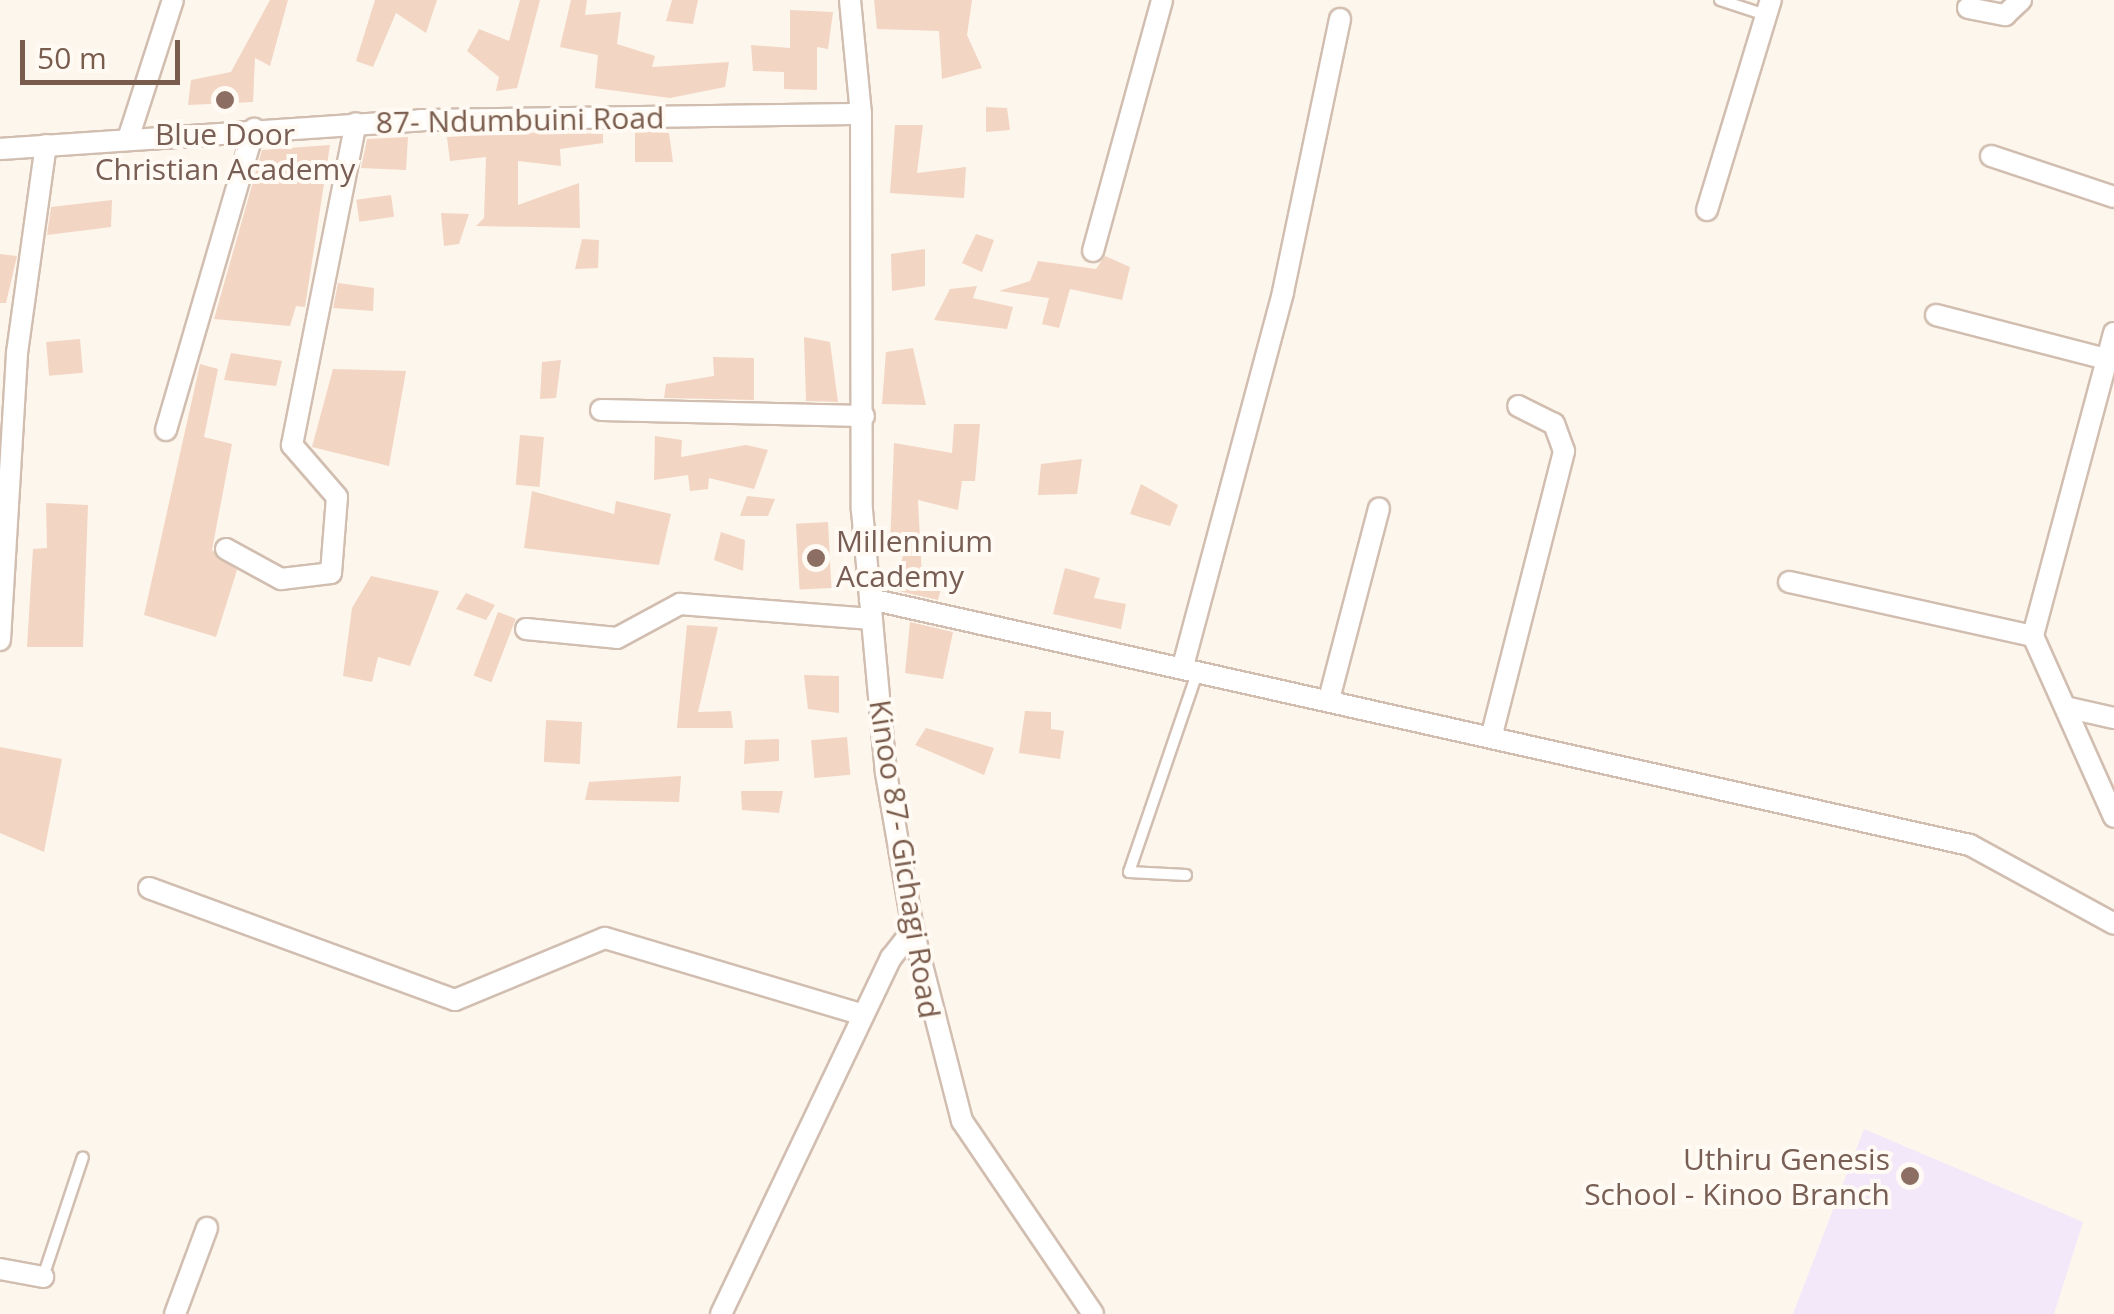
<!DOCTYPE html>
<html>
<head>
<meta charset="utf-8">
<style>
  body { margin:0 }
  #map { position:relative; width:2114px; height:1314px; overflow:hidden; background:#fdf6ec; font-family:"Open Sans",sans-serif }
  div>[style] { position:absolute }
  .education>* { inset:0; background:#f3e8fa }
  .building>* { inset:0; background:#f3d5c3; transform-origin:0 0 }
  .roads { filter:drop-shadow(2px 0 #d1beb0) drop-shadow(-2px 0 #d1beb0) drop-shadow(0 2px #d1beb0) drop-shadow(0 -2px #d1beb0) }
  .lane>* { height:10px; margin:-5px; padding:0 5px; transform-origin:5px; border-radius:5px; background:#fff }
  .street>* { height:20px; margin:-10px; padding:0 10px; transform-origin:10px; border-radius:10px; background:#fff }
  .dots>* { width:28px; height:28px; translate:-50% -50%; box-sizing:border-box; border:5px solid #fffaf3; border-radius:50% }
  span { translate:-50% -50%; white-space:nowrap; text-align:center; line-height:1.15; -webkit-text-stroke:8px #fffaf3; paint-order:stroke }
  .street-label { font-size:30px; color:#7a5c4d }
  .education-label { font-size:30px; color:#785e54 }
  .left { translate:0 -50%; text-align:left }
  .right { translate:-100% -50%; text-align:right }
  .scale { position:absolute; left:20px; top:40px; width:160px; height:45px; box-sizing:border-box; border:5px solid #7a5c4d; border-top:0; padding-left:12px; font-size:30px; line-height:35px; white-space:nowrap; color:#7a5c4d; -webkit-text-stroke:8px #fffaf3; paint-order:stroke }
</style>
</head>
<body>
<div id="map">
  <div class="education">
    <i style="clip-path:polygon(1864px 1129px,2083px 1222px,2054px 1314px,1793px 1314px)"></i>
  </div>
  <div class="building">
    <i style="clip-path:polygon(270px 0,288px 0,270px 66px,255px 58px,253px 102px,188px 105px,191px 80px,231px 72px)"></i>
    <i style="clip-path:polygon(375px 0,437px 0,426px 33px,396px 13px,373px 67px,356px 61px)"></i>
    <i style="clip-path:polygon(520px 0,540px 0,517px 88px,496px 91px,499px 77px,467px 51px,479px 29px,509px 41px)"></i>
    <i style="clip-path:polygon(571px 0,587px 0,585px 15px,621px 12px,617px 44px,655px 56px,652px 67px,729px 62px,725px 87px,670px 98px,595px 88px,598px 55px,560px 47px)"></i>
    <i style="clip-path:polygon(672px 0,698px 0,693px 24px,666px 21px)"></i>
    <i style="clip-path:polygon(874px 0,972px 0,967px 35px,982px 68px,942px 79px,939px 31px,877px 29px)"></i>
    <i style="clip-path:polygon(790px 10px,833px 12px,828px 49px,817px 47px,817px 90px,784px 89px,784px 72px,753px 71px,751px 45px,790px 48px)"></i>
    <i style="clip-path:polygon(986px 107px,1007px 108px,1010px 130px,986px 132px)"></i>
    <i style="clip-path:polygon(895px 125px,923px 125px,917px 173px,966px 167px,964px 198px,890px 193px)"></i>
    <i style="clip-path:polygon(635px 131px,669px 133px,673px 162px,635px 162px)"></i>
    <i style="clip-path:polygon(543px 132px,603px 134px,603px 143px,560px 149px,561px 166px,518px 161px,518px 205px,579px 183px,580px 228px,476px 226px,484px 218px,486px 157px,450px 161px,447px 137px)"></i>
    <i style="clip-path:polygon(408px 137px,406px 170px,361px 168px,367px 139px)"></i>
    <i style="clip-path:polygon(330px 145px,305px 307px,296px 306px,290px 326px,214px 319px,262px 150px)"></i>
    <i style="left:391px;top:195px;width:22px;height:35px;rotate:82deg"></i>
    <i style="clip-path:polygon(112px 200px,111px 227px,47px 235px,51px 207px)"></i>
    <i style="clip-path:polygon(441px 213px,469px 214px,459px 244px,444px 246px)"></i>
    <i style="clip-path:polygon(976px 234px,994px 240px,982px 272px,962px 263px)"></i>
    <i style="clip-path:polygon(582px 239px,599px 240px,598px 268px,575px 269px)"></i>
    <i style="clip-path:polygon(925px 249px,925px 286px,892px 291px,891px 254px)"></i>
    <i style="clip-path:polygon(0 254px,17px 256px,6px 303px,0 303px)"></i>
    <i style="clip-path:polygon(1105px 256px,1130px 267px,1122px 300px,1070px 289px,1059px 328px,1042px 324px,1049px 298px,999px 291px,1030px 281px,1038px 261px,1096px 269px)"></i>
    <i style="clip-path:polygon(338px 283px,374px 288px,373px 311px,333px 308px)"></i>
    <i style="clip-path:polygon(977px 286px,973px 298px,1013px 307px,1007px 329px,934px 320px,950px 289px)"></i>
    <i style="clip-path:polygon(804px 337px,830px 342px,838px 402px,806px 401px)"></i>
    <i style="left:80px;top:339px;width:34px;height:34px;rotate:85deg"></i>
    <i style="clip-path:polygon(913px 348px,926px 405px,882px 404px,886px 352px)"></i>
    <i style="clip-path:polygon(231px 353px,282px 361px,276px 386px,224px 380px)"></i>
    <i style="clip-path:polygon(713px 357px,754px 358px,754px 400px,664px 398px,666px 384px,714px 376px)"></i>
    <i style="clip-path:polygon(561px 360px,556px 398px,540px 399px,542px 362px)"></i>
    <i style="clip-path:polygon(200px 364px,218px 369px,204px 437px,232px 444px,212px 550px,237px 570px,216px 637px,144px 615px)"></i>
    <i style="clip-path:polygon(333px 369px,406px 371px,389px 466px,312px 447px)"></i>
    <i style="clip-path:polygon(954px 424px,980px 424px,975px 481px,962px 481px,958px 510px,918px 500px,922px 577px,942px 585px,938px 600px,894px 590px,905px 548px,890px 547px,894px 443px,952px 453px)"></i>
    <i style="left:520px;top:435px;width:24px;height:50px;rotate:5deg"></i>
    <i style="clip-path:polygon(655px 436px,682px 440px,681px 457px,746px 445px,768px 450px,754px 489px,709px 478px,708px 489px,690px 491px,688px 475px,654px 480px)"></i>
    <i style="clip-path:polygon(1082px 459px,1077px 494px,1038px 495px,1041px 464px)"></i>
    <i style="clip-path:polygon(1141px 484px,1178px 505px,1170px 526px,1130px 514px)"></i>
    <i style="clip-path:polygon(532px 491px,614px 514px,616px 501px,671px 514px,659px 565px,524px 548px)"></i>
    <i style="clip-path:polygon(747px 496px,775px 499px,768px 516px,740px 516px)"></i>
    <i style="clip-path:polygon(46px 503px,88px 505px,83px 647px,27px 647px,33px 549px,47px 548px)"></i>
    <i style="left:828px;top:522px;width:66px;height:32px;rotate:87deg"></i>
    <i style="clip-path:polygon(721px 532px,745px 540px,743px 571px,714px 560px)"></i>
    <i style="clip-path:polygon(1065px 568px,1100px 578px,1094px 598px,1126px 604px,1121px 629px,1053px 614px)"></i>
    <i style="clip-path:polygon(371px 576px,439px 591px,410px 666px,378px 657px,372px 682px,343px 676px,352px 608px)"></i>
    <i style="clip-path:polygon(466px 593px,495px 605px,486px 620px,456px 609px)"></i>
    <i style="left:498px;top:612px;width:19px;height:68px;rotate:21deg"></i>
    <i style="clip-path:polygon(910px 622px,953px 632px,943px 679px,905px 673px)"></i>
    <i style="clip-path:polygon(687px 625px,718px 627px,698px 712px,731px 711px,733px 728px,677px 728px)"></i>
    <i style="clip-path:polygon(804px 675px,839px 676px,839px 713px,808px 709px)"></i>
    <i style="clip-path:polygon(1025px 711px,1051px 712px,1051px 729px,1064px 731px,1060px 759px,1019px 753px)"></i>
    <i style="left:582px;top:722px;width:42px;height:36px;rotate:93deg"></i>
    <i style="clip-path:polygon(926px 728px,994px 748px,984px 775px,915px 745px)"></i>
    <i style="left:847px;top:737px;width:38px;height:36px;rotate:85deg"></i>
    <i style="clip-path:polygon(779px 739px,779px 761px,744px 764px,745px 740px)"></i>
    <i style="clip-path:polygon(0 747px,62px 759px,44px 852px,0 833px)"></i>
    <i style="clip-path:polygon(681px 776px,679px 802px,585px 800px,589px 782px)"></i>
    <i style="clip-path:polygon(741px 791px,783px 791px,779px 813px,742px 810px)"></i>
  </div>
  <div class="roads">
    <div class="lane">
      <i style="left:1720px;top:0;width:48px;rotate:18.1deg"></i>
      <i style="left:1186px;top:875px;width:57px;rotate:-177deg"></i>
      <i style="left:1129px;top:872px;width:213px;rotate:-71.1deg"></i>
      <i style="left:43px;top:1277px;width:126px;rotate:-71.6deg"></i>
    </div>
    <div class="street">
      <i style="left:850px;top:0;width:115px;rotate:84.5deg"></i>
      <i style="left:861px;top:114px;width:396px;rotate:89.9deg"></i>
      <i style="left:862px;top:510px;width:264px;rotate:84.8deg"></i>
      <i style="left:886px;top:773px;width:159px;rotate:80.2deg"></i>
      <i style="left:913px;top:930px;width:197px;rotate:75.6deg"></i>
      <i style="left:962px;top:1121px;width:233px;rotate:55.8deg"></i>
      <i style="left:1968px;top:8px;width:38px;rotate:11deg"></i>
      <i style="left:2005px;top:15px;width:22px;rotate:-43deg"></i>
      <i style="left:128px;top:139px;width:146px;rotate:-72.1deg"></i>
      <i style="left:0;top:149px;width:421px;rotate:-3.9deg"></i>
      <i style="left:420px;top:120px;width:441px;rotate:-0.8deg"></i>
      <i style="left:1991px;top:156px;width:130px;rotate:18.4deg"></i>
      <i style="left:1707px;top:210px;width:220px;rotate:-73.1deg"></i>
      <i style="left:1093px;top:251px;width:260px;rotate:-74.6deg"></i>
      <i style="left:1936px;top:315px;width:184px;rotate:14.5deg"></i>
      <i style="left:2114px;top:333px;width:314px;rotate:105deg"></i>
      <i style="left:2033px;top:636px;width:198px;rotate:65.9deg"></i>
      <i style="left:601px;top:410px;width:263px;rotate:1.3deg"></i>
      <i style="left:166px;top:430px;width:314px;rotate:-73.7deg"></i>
      <i style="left:226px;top:549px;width:63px;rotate:28.6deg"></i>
      <i style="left:281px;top:579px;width:50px;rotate:-6.8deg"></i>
      <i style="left:331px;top:573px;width:76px;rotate:-85.5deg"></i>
      <i style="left:337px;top:497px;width:69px;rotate:-130.9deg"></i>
      <i style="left:292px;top:445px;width:328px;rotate:-78.8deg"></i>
      <i style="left:1789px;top:582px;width:250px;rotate:12.5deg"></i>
      <i style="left:870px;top:599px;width:1127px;rotate:12.61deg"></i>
      <i style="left:1970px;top:845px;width:164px;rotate:28.7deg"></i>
      <i style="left:526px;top:629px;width:91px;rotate:5.6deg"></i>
      <i style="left:617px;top:638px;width:72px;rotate:-28.4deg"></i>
      <i style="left:680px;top:604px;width:192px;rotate:4.5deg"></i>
      <i style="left:0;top:640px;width:288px;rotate:-86.6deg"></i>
      <i style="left:17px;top:353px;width:210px;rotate:-82.1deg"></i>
      <i style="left:1183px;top:666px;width:387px;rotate:-75deg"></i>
      <i style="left:1283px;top:292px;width:279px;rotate:-78.2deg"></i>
      <i style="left:1329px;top:699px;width:197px;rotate:-75.3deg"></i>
      <i style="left:2065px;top:707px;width:50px;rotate:12.7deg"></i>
      <i style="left:1492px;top:734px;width:292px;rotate:-75.7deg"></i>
      <i style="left:1564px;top:451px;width:29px;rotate:-110deg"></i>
      <i style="left:1554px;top:424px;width:40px;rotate:-153.4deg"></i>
      <i style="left:149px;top:888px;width:326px;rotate:20.1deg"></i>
      <i style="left:455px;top:1000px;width:162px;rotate:-22.5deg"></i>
      <i style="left:605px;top:938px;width:269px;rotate:16.6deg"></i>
      <i style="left:0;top:1269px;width:44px;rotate:10.5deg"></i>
      <i style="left:175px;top:1314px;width:92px;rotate:-69.6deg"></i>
      <i style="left:721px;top:1314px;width:395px;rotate:-64.5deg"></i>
      <i style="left:891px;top:958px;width:36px;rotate:-52deg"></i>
    </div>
  </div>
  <div class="dots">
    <i style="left:225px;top:100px;background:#8d6e63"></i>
    <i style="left:816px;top:558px;background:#8d6e63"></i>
    <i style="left:1910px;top:1176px;background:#8d6e63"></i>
  </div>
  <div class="street-label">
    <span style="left:520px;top:120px;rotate:-1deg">87- Ndumbuini Road</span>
    <span style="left:905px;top:859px;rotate:81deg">Kinoo 87- Gichagi Road</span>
  </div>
  <div class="education-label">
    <span style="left:225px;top:151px">Blue Door<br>Christian Academy</span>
    <span class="left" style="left:836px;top:558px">Millennium<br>Academy</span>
    <span class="right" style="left:1890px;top:1176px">Uthiru Genesis<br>School - Kinoo Branch</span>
  </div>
  <div class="scale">50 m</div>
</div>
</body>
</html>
